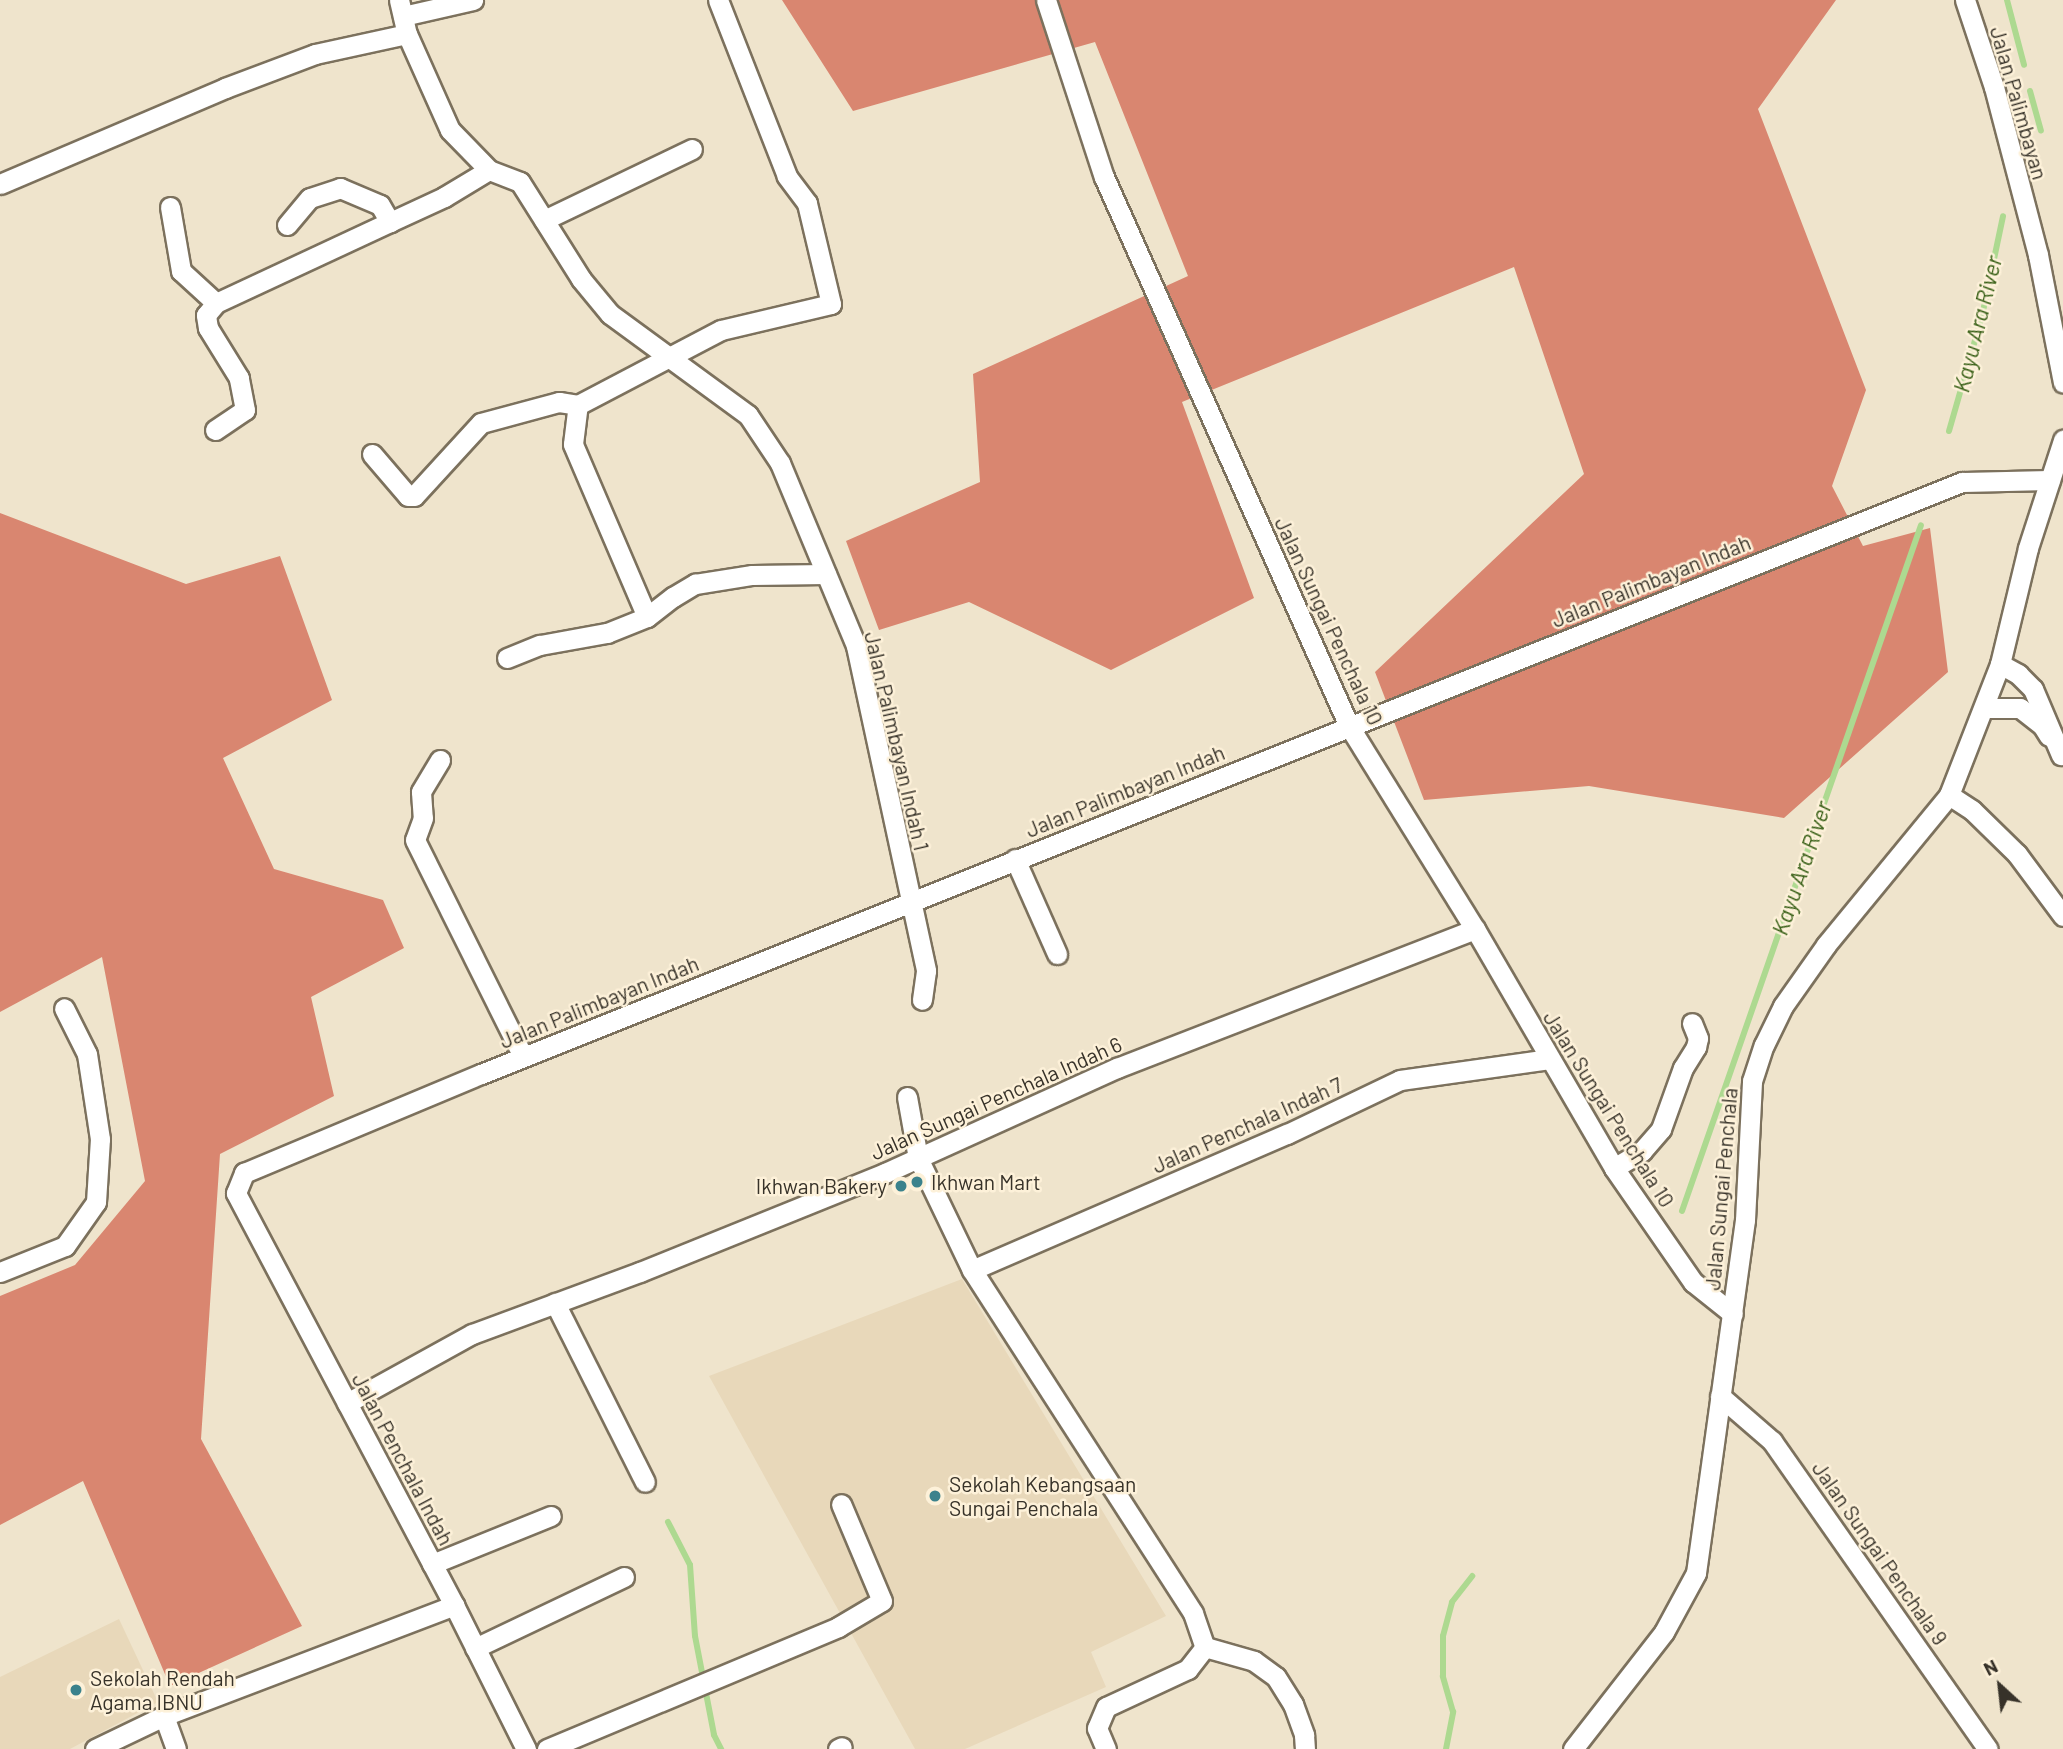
<!DOCTYPE html>
<html>
<head>
<meta charset="utf-8">
<style>
  body { margin:0 }
  #map { position:relative; width:2063px; height:1749px; overflow:hidden; background:#efe4cc; font-family:Barlow,sans-serif }
  div>[style] { position:absolute }
  .built>* { inset:0; background:#e8d8ba }
  .forest>* { inset:0; background:#d98670 }
  .stream>* { height:6px; margin:-3px; padding:0 3px; transform-origin:3px; border-radius:3px; background:#add990 }
  .roads { filter:drop-shadow(2px 0 #7c715d) drop-shadow(-2px 0 #7c715d) drop-shadow(0 2px #7c715d) drop-shadow(0 -2px #7c715d) }
  .minor>* { height:19px; margin:-9.5px; padding:0 9.5px; transform-origin:9.5px; border-radius:9.5px; background:#fff }
  .dots>* { width:19px; height:19px; translate:-50% -50%; box-sizing:border-box; border:4px solid #fdf1d9; border-radius:50% }
  span { translate:-50% -50%; white-space:nowrap; text-align:center; line-height:1.15; -webkit-text-stroke:5px #fdf1d9; paint-order:stroke }
  .street-label { font-size:21px; color:#373229 }
  .poi-label { font-size:21px; color:#373229 }
  .left { translate:0 -50%; text-align:left }
  .right { translate:-100% -50%; text-align:right }
  .water-label { font-size:23px; color:#396017; font-style:italic }
  .north { position:absolute; left:1965px; top:1651px; width:70px; height:70px; -webkit-text-stroke:5px #fdf1d9; paint-order:stroke; rotate:333deg; font-size:19px; font-weight:700; line-height:28px; text-align:center; color:#373229 }
  .north::after { content:''; display:block; margin:auto; width:24px; height:32px; background:#373229; clip-path:polygon(50% 0,100% 100%,50% 72%,0 100%) }
</style>
</head>
<body>
<div id="map">
  <div class="built">
    <i style="clip-path:polygon(962px 1279px,1166px 1616px,1091px 1652px,1106px 1687px,965px 1749px,915px 1749px,709px 1376px)"></i>
    <i style="clip-path:polygon(119px 1619px,158px 1702px,70px 1749px,0 1749px,0 1677px)"></i>
  </div>
  <div class="forest">
    <i style="clip-path:polygon(782px 0,1836px 0,1758px 109px,1866px 390px,1832px 486px,1863px 546px,1930px 528px,1948px 672px,1784px 818px,1589px 786px,1424px 800px,1375px 672px,1584px 474px,1514px 267px,1182px 402px,1254px 598px,1111px 670px,969px 602px,879px 630px,846px 541px,980px 482px,973px 374px,1188px 276px,1095px 42px,853px 111px)"></i>
    <i style="clip-path:polygon(0 513px,186px 584px,280px 556px,332px 700px,223px 758px,274px 869px,383px 900px,404px 948px,311px 997px,334px 1096px,220px 1154px,201px 1439px,302px 1626px,170px 1686px,83px 1481px,0 1525px,0 1296px,75px 1265px,145px 1181px,102px 957px,0 1012px)"></i>
  </div>
  <div class="stream">
    <i style="left:2007px;top:0;width:67px;rotate:75.3deg"></i>
    <i style="left:2030px;top:91px;width:41px;rotate:74.6deg"></i>
    <i style="left:1949px;top:431px;width:120px;rotate:-74deg"></i>
    <i style="left:1982px;top:316px;width:102px;rotate:-78.1deg"></i>
    <i style="left:1682px;top:1211px;width:726px;rotate:-70.79deg"></i>
    <i style="left:668px;top:1522px;width:48px;rotate:62.9deg"></i>
    <i style="left:690px;top:1565px;width:71px;rotate:86deg"></i>
    <i style="left:695px;top:1636px;width:101px;rotate:79.1deg"></i>
    <i style="left:714px;top:1735px;width:16px;rotate:63deg"></i>
    <i style="left:1446px;top:1749px;width:38px;rotate:-79deg"></i>
    <i style="left:1453px;top:1712px;width:37px;rotate:-106deg"></i>
    <i style="left:1443px;top:1676px;width:40px;rotate:-90deg"></i>
    <i style="left:1443px;top:1636px;width:35px;rotate:-75deg"></i>
    <i style="left:1452px;top:1602px;width:33px;rotate:-52deg"></i>
  </div>
  <div class="roads">
    <div class="minor">
      <i style="left:399px;top:0;width:35px;rotate:77deg"></i>
      <i style="left:407px;top:34px;width:105px;rotate:65.9deg"></i>
      <i style="left:450px;top:130px;width:56px;rotate:45.7deg"></i>
      <i style="left:489px;top:170px;width:33px;rotate:21deg"></i>
      <i style="left:520px;top:182px;width:115px;rotate:57.8deg"></i>
      <i style="left:581px;top:279px;width:45px;rotate:50.4deg"></i>
      <i style="left:610px;top:314px;width:171px;rotate:36.2deg"></i>
      <i style="left:748px;top:415px;width:58px;rotate:56.3deg"></i>
      <i style="left:780px;top:463px;width:198px;rotate:67.4deg"></i>
      <i style="left:856px;top:646px;width:332px;rotate:77.8deg"></i>
      <i style="left:926px;top:971px;width:29px;rotate:98deg"></i>
      <i style="left:1046px;top:0;width:186px;rotate:71.9deg"></i>
      <i style="left:1104px;top:177px;width:601px;rotate:65.95deg"></i>
      <i style="left:1349px;top:726px;width:239px;rotate:58.2deg"></i>
      <i style="left:1475px;top:929px;width:276px;rotate:59.8deg"></i>
      <i style="left:1614px;top:1168px;width:139px;rotate:55.3deg"></i>
      <i style="left:1693px;top:1282px;width:51px;rotate:38.7deg"></i>
      <i style="left:1965px;top:0;width:92px;rotate:71.6deg"></i>
      <i style="left:1994px;top:87px;width:174px;rotate:75.3deg"></i>
      <i style="left:2038px;top:255px;width:130px;rotate:78.9deg"></i>
      <i style="left:403px;top:16px;width:72px;rotate:-12.9deg"></i>
      <i style="left:0;top:184px;width:245px;rotate:-23.1deg"></i>
      <i style="left:225px;top:88px;width:96px;rotate:-20.7deg"></i>
      <i style="left:315px;top:54px;width:94px;rotate:-12.3deg"></i>
      <i style="left:170px;top:207px;width:65px;rotate:80.2deg"></i>
      <i style="left:181px;top:271px;width:47px;rotate:42.4deg"></i>
      <i style="left:544px;top:220px;width:164px;rotate:-25.6deg"></i>
      <i style="left:287px;top:225px;width:35px;rotate:-50deg"></i>
      <i style="left:310px;top:198px;width:32px;rotate:-18deg"></i>
      <i style="left:340px;top:188px;width:43px;rotate:23deg"></i>
      <i style="left:380px;top:205px;width:20px;rotate:60deg"></i>
      <i style="left:390px;top:222px;width:60px;rotate:-24.8deg"></i>
      <i style="left:444px;top:197px;width:52px;rotate:-31deg"></i>
      <i style="left:215px;top:430px;width:36px;rotate:-34deg"></i>
      <i style="left:245px;top:410px;width:33px;rotate:-101deg"></i>
      <i style="left:239px;top:378px;width:59px;rotate:-121.8deg"></i>
      <i style="left:208px;top:328px;width:13px;rotate:-99deg"></i>
      <i style="left:206px;top:315px;width:16px;rotate:-50deg"></i>
      <i style="left:216px;top:303px;width:192px;rotate:-25deg"></i>
      <i style="left:372px;top:454px;width:55px;rotate:49.4deg"></i>
      <i style="left:408px;top:496px;width:6px"></i>
      <i style="left:414px;top:496px;width:99px;rotate:-47.5deg"></i>
      <i style="left:481px;top:423px;width:81px;rotate:-15.1deg"></i>
      <i style="left:559px;top:402px;width:19px;rotate:9deg"></i>
      <i style="left:647px;top:617px;width:33px;rotate:-38deg"></i>
      <i style="left:673px;top:597px;width:26px;rotate:-31deg"></i>
      <i style="left:695px;top:584px;width:58px;rotate:-9deg"></i>
      <i style="left:752px;top:575px;width:74px;rotate:-0.8deg"></i>
      <i style="left:507px;top:658px;width:35px;rotate:-22deg"></i>
      <i style="left:540px;top:645px;width:68px;rotate:-10.2deg"></i>
      <i style="left:607px;top:633px;width:43px;rotate:-21.8deg"></i>
      <i style="left:647px;top:617px;width:188px;rotate:-113.2deg"></i>
      <i style="left:573px;top:444px;width:39px;rotate:-83deg"></i>
      <i style="left:578px;top:405px;width:161px;rotate:-27.7deg"></i>
      <i style="left:721px;top:330px;width:113px;rotate:-13.3deg"></i>
      <i style="left:831px;top:304px;width:104px;rotate:-103.4deg"></i>
      <i style="left:807px;top:203px;width:34px;rotate:-127deg"></i>
      <i style="left:787px;top:176px;width:189px;rotate:-111.4deg"></i>
      <i style="left:2000px;top:664px;width:21px;rotate:29deg"></i>
      <i style="left:2018px;top:674px;width:21px;rotate:45deg"></i>
      <i style="left:2033px;top:689px;width:72px;rotate:67deg"></i>
      <i style="left:1984px;top:708px;width:36px"></i>
      <i style="left:2020px;top:708px;width:28px;rotate:38deg"></i>
      <i style="left:2042px;top:725px;width:13px;rotate:58deg"></i>
      <i style="left:440px;top:760px;width:37px;rotate:121deg"></i>
      <i style="left:421px;top:792px;width:26px;rotate:86deg"></i>
      <i style="left:423px;top:818px;width:23px;rotate:110deg"></i>
      <i style="left:415px;top:840px;width:242px;rotate:63.5deg"></i>
      <i style="left:1949px;top:795px;width:27px;rotate:33deg"></i>
      <i style="left:1972px;top:810px;width:63px;rotate:44.4deg"></i>
      <i style="left:2017px;top:854px;width:77px;rotate:53.4deg"></i>
      <i style="left:1015px;top:859px;width:104px;rotate:66.1deg"></i>
      <i style="left:907px;top:1097px;width:62px;rotate:79.8deg"></i>
      <i style="left:918px;top:1158px;width:124px;rotate:64.3deg"></i>
      <i style="left:972px;top:1270px;width:408px;rotate:57.2deg"></i>
      <i style="left:1193px;top:1613px;width:36px;rotate:71deg"></i>
      <i style="left:1205px;top:1647px;width:28px;rotate:128deg"></i>
      <i style="left:1188px;top:1669px;width:90px;rotate:155.1deg"></i>
      <i style="left:1106px;top:1707px;width:23px;rotate:113deg"></i>
      <i style="left:1097px;top:1728px;width:23px;rotate:67deg"></i>
      <i style="left:1614px;top:1168px;width:33px;rotate:-31deg"></i>
      <i style="left:1642px;top:1151px;width:29px;rotate:-49deg"></i>
      <i style="left:1661px;top:1129px;width:65px;rotate:-70.2deg"></i>
      <i style="left:1683px;top:1068px;width:25px;rotate:-58deg"></i>
      <i style="left:1696px;top:1047px;width:9px;rotate:-77deg"></i>
      <i style="left:1698px;top:1038px;width:16px;rotate:-112deg"></i>
      <i style="left:972px;top:1270px;width:343px;rotate:-23.4deg"></i>
      <i style="left:1287px;top:1134px;width:125px;rotate:-25.5deg"></i>
      <i style="left:1400px;top:1080px;width:151px;rotate:-8deg"></i>
      <i style="left:0;top:1272px;width:70px;rotate:-21.8deg"></i>
      <i style="left:65px;top:1246px;width:54px;rotate:-54.8deg"></i>
      <i style="left:96px;top:1202px;width:63px;rotate:-86.4deg"></i>
      <i style="left:100px;top:1139px;width:86px;rotate:-98.7deg"></i>
      <i style="left:87px;top:1054px;width:51px;rotate:-116.6deg"></i>
      <i style="left:555px;top:1303px;width:200px;rotate:63.3deg"></i>
      <i style="left:1720px;top:1396px;width:69px;rotate:40.9deg"></i>
      <i style="left:1772px;top:1441px;width:376px;rotate:55deg"></i>
      <i style="left:347px;top:1403px;width:143px;rotate:-28.9deg"></i>
      <i style="left:472px;top:1334px;width:179px;rotate:-20.3deg"></i>
      <i style="left:640px;top:1272px;width:264px;rotate:-22deg"></i>
      <i style="left:885px;top:1173px;width:255px;rotate:-24.4deg"></i>
      <i style="left:1117px;top:1068px;width:384px;rotate:-21.2deg"></i>
      <i style="left:432px;top:1564px;width:128px;rotate:-22deg"></i>
      <i style="left:1205px;top:1647px;width:51px;rotate:15.9deg"></i>
      <i style="left:1254px;top:1661px;width:27px;rotate:36deg"></i>
      <i style="left:1276px;top:1677px;width:32px;rotate:58deg"></i>
      <i style="left:1293px;top:1704px;width:33px;rotate:70deg"></i>
      <i style="left:1304px;top:1735px;width:14px;rotate:86deg"></i>
      <i style="left:475px;top:1648px;width:165px;rotate:-25.5deg"></i>
      <i style="left:164px;top:1716px;width:35px;rotate:70deg"></i>
      <i style="left:95px;top:1749px;width:76px;rotate:-25.6deg"></i>
      <i style="left:164px;top:1716px;width:311px;rotate:-20.9deg"></i>
      <i style="left:526px;top:1749px;width:161px;rotate:-116.6deg"></i>
      <i style="left:454px;top:1605px;width:466px;rotate:-117.9deg"></i>
      <i style="left:236px;top:1193px;width:22px;rotate:-68deg"></i>
      <i style="left:244px;top:1173px;width:257px;rotate:-22.7deg"></i>
      <i style="left:481px;top:1074px;width:1595px;rotate:-21.79deg"></i>
      <i style="left:1962px;top:482px;width:88px;rotate:-1.3deg"></i>
      <i style="left:547px;top:1749px;width:316px;rotate:-22.7deg"></i>
      <i style="left:838px;top:1627px;width:51px;rotate:-30.6deg"></i>
      <i style="left:882px;top:1601px;width:105px;rotate:-112.9deg"></i>
      <i style="left:838px;top:1749px;width:4px;rotate:-27deg"></i>
      <i style="left:1573px;top:1749px;width:148px;rotate:-52.1deg"></i>
      <i style="left:1664px;top:1632px;width:67px;rotate:-61.5deg"></i>
      <i style="left:1696px;top:1573px;width:356px;rotate:-82.1deg"></i>
      <i style="left:1745px;top:1220px;width:139px;rotate:-87.1deg"></i>
      <i style="left:1752px;top:1081px;width:38px;rotate:-72deg"></i>
      <i style="left:1764px;top:1045px;width:43px;rotate:-64deg"></i>
      <i style="left:1783px;top:1006px;width:75px;rotate:-54.8deg"></i>
      <i style="left:1826px;top:945px;width:194px;rotate:-50.6deg"></i>
      <i style="left:1949px;top:795px;width:141px;rotate:-68.7deg"></i>
      <i style="left:2000px;top:664px;width:119px;rotate:-76.4deg"></i>
      <i style="left:2028px;top:548px;width:114px;rotate:-72deg"></i>
    </div>
  </div>
  <div class="dots">
    <i style="left:917px;top:1182px;background:#3b828c"></i>
    <i style="left:901px;top:1186px;background:#3b828c"></i>
    <i style="left:935px;top:1496px;background:#3b828c"></i>
    <i style="left:76px;top:1690px;background:#3b828c"></i>
  </div>
  <div class="street-label">
    <span style="left:2019px;top:103px;rotate:74deg">Jalan Palimbayan</span>
    <span style="left:1651px;top:581px;rotate:-22deg">Jalan Palimbayan Indah</span>
    <span style="left:1329px;top:621px;rotate:65deg">Jalan Sungai Penchala 10</span>
    <span style="left:897px;top:741px;rotate:77deg">Jalan Palimbayan Indah 1</span>
    <span style="left:1125px;top:791px;rotate:-22deg">Jalan Palimbayan Indah</span>
    <span style="left:599px;top:1002px;rotate:-22deg">Jalan Palimbayan Indah</span>
    <span style="left:996px;top:1098px;rotate:-24deg">Jalan Sungai Penchala Indah 6</span>
    <span style="left:1609px;top:1109px;rotate:58deg">Jalan Sungai Penchala 10</span>
    <span style="left:1247px;top:1125px;rotate:-24deg">Jalan Penchala Indah 7</span>
    <span style="left:1721px;top:1189px;rotate:-85deg">Jalan Sungai Penchala</span>
    <span style="left:403px;top:1459px;rotate:62deg">Jalan Penchala Indah</span>
    <span style="left:1880px;top:1553px;rotate:55deg">Jalan Sungai Penchala 9</span>
  </div>
  <div class="poi-label">
    <span class="left" style="left:931px;top:1182px">Ikhwan Mart</span>
    <span class="right" style="left:887px;top:1186px">Ikhwan Bakery</span>
    <span class="left" style="left:949px;top:1496px">Sekolah Kebangsaan<br>Sungai Penchala</span>
    <span class="left" style="left:90px;top:1690px">Sekolah Rendah<br>Agama IBNU</span>
  </div>
  <div class="water-label">
    <span style="left:1977px;top:324px;rotate:-76deg">Kayu Ara River</span>
    <span style="left:1801px;top:868px;rotate:-71deg">Kayu Ara River</span>
  </div>
  <div class="north">N</div>
</div>
</body>
</html>
